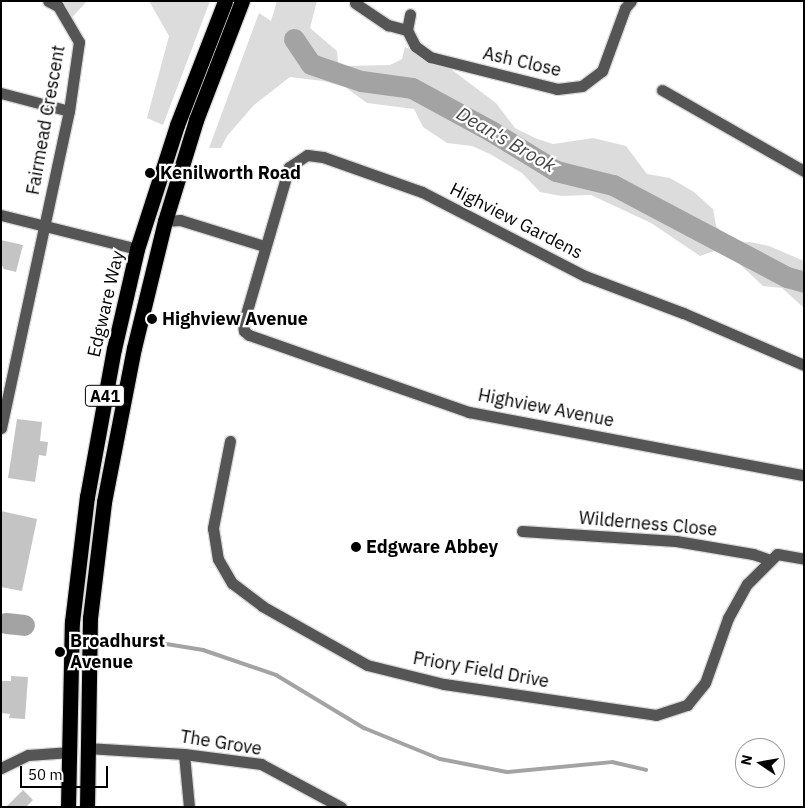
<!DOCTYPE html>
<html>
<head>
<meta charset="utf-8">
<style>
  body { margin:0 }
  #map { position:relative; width:805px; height:808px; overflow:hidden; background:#fff; font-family:"IBM Plex Sans",sans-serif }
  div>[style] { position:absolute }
  .green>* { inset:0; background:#dcdcdc }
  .stream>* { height:4px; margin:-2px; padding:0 2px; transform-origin:2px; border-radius:2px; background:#a3a3a3 }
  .river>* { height:21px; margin:-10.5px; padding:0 10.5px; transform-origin:10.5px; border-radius:10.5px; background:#a3a3a3 }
  .building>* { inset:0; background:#c4c4c4 }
  .roads { filter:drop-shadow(1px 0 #dbdbdb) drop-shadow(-1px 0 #dbdbdb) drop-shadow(0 1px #dbdbdb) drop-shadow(0 -1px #dbdbdb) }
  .minor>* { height:11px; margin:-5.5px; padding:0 5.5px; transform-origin:5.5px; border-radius:5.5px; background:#555 }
  .highway>* { height:15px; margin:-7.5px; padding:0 7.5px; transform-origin:7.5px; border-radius:7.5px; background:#000 }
  .dots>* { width:14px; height:14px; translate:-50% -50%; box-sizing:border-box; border:2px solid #fff; border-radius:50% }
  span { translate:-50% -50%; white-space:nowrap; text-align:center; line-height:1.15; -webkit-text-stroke:4.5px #fff; paint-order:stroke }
  .shield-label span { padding:1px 4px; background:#fff; border:1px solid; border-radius:4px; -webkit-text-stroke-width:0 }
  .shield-label { font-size:16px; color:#000; font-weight:700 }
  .street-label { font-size:18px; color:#000 }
  .poi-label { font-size:18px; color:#000; font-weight:700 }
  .left { translate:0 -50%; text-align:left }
  .water-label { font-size:19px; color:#444; font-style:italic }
  .frame { position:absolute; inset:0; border:2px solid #000; pointer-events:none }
  .north { position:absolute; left:735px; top:738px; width:50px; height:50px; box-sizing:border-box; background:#fff; border:1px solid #999; border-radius:50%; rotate:282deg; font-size:14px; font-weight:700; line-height:20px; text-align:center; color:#000 }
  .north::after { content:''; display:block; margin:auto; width:18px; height:22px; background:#000; clip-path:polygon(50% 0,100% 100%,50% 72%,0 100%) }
  .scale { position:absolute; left:20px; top:766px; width:88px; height:22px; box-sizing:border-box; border:2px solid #000; border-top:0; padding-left:6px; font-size:15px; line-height:18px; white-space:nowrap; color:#000; -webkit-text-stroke:4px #fff; paint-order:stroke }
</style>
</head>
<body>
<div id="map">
  <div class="green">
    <i style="clip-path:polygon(52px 1px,87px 1px,67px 23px)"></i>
    <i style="clip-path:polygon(149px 1px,210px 1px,163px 125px,147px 118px,169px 36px)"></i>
    <i style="clip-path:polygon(277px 1px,317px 1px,310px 28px,337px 51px,338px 62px,344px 66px,390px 65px,402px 59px,405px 47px,444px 64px,496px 103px,515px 128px,535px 138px,553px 144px,593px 138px,626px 146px,647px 174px,670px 178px,694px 192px,713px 209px,716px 226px,725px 235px,717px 250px,700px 256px,651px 223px,591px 195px,561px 196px,540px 192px,522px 173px,490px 154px,472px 146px,447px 143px,423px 127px,414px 109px,367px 103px,345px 87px,323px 81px,290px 77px,254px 105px,227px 136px,221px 148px,209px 148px,259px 13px,271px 21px)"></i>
    <i style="clip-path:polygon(750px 242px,769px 246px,804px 261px,804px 308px,782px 288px,763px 286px,732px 257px,738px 243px)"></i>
  </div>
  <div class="stream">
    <i style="left:154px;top:642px;width:50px;rotate:9.3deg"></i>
    <i style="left:203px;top:650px;width:77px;rotate:18.9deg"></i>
    <i style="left:276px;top:675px;width:103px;rotate:31.1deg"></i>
    <i style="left:364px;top:728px;width:82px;rotate:22.2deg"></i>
    <i style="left:440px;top:759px;width:68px;rotate:11deg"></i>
    <i style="left:507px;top:772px;width:105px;rotate:-5.4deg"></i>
    <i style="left:612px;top:762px;width:35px;rotate:13deg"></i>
  </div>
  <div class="river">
    <i style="left:294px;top:39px;width:30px;rotate:56deg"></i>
    <i style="left:311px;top:64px;width:53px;rotate:18.8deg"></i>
    <i style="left:361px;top:81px;width:51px;rotate:7.8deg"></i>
    <i style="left:412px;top:88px;width:90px;rotate:28.6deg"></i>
    <i style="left:491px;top:131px;width:76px;rotate:31.6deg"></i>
    <i style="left:556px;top:171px;width:59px;rotate:13.8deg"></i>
    <i style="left:613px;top:185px;width:197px;rotate:27.9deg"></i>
    <i style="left:787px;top:277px;width:18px;rotate:16deg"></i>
    <i style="left:6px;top:623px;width:18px;rotate:6deg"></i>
  </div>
  <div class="building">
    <i style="clip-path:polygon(1px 240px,23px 245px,16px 272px,4px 269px,1px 264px)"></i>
    <i style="clip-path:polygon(17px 419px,42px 422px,40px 441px,48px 442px,46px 456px,39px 455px,35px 482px,8px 478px)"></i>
    <i style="clip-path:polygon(1px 511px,37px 519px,22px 591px,1px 587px)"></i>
    <i style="clip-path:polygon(11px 676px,28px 677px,25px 719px,9px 718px,10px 714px,1px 713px,1px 681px,11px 681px)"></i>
    <i style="clip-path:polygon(23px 790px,33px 800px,26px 807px,6px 807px)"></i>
  </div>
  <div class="roads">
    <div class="minor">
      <i style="left:355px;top:3px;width:40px;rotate:34deg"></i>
      <i style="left:388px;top:25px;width:20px;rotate:15deg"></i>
      <i style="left:407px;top:30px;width:18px;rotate:63deg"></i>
      <i style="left:415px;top:46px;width:19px;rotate:36deg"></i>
      <i style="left:430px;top:57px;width:131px;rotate:14.1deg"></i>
      <i style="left:557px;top:89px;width:25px;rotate:-7deg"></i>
      <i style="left:582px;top:86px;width:25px;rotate:-37deg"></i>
      <i style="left:602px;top:71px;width:67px;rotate:-69.9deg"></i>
      <i style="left:625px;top:8px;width:9px;rotate:-49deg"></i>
      <i style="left:407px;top:30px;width:16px;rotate:-79deg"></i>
      <i style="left:662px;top:90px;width:163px;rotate:29.7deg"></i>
      <i style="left:1px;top:93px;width:70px;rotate:14.8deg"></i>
      <i style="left:1px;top:215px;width:140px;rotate:14deg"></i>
      <i style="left:165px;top:221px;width:15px;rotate:-4deg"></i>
      <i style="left:180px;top:220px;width:88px;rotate:17.2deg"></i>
      <i style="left:804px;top:365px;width:132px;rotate:-156.7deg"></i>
      <i style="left:683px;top:313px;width:105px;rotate:-159.3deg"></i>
      <i style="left:585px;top:276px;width:183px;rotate:-152.7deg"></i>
      <i style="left:422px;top:192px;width:105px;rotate:-160.5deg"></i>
      <i style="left:323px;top:157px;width:16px;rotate:-173deg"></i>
      <i style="left:307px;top:155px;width:22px;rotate:146deg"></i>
      <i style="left:289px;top:167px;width:164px;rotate:106.3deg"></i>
      <i style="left:243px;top:324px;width:7px;rotate:82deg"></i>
      <i style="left:244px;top:331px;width:6px;rotate:39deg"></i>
      <i style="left:249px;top:335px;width:233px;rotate:19.3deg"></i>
      <i style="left:469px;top:412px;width:341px;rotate:10.7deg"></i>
      <i style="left:1px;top:428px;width:324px;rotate:-77.9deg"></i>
      <i style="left:69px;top:111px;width:70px;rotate:-81.8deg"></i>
      <i style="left:79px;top:42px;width:42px;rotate:-120.3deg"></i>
      <i style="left:58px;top:6px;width:11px;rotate:-153deg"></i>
      <i style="left:230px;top:441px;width:89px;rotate:101.1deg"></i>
      <i style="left:213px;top:528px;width:31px;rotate:81deg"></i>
      <i style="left:218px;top:559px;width:28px;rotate:60deg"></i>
      <i style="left:232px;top:583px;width:38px;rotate:37deg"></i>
      <i style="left:262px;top:606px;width:120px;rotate:29.3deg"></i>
      <i style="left:367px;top:665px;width:79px;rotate:13.9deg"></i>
      <i style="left:444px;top:684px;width:214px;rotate:8.3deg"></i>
      <i style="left:656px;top:715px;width:33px;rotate:-18deg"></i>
      <i style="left:687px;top:705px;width:28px;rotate:-51deg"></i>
      <i style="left:705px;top:683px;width:69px;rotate:-70.5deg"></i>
      <i style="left:728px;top:618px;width:39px;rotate:-61deg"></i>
      <i style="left:747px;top:584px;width:42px;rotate:-45deg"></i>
      <i style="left:777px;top:554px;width:27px;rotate:10deg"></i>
      <i style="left:522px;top:531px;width:154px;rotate:3.7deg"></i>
      <i style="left:676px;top:541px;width:78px;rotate:9.6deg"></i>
      <i style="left:753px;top:554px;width:18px;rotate:19deg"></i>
      <i style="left:87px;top:748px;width:97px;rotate:3.5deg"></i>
      <i style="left:184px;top:754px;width:78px;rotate:7.4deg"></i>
      <i style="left:261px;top:764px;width:91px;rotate:28.3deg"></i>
      <i style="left:184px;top:754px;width:53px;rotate:84.6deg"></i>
      <i style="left:1px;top:768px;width:30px;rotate:-26deg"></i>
      <i style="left:28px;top:755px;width:39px;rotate:-4deg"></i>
    </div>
    <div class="highway">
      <i style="left:68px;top:807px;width:185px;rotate:-88.8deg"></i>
      <i style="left:72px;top:622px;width:126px;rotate:-83.2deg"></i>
      <i style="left:87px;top:497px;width:150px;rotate:-79.7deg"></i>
      <i style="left:114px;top:349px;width:103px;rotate:-77deg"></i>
      <i style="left:137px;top:249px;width:130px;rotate:-72.1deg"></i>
      <i style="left:177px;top:125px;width:133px;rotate:-68.8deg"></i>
      <i style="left:87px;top:807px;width:189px;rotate:-89.1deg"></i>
      <i style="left:90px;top:618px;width:117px;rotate:-83.1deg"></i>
      <i style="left:104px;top:502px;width:157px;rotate:-79deg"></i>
      <i style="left:134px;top:348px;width:131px;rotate:-76.3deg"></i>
      <i style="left:165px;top:221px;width:106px;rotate:-72.9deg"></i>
      <i style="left:196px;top:120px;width:128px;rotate:-68.9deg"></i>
    </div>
  </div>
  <div class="dots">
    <i style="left:150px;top:173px;background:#000"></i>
    <i style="left:152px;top:319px;background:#000"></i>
    <i style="left:356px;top:547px;background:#000"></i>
    <i style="left:60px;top:652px;background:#000"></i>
  </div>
  <div class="shield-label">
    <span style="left:105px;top:396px">A41</span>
  </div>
  <div class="street-label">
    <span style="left:522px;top:62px;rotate:13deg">Ash Close</span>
    <span style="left:46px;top:120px;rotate:-80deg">Fairmead Crescent</span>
    <span style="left:516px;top:221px;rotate:27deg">Highview Gardens</span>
    <span style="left:106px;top:304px;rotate:-77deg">Edgware Way</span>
    <span style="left:546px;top:408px;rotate:11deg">Highview Avenue</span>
    <span style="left:648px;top:524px;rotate:5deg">Wilderness Close</span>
    <span style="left:481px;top:670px;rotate:10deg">Priory Field Drive</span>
    <span style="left:221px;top:743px;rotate:9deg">The Grove</span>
  </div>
  <div class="poi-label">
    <span class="left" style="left:160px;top:173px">Kenilworth Road</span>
    <span class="left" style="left:162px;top:319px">Highview Avenue</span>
    <span class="left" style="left:366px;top:547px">Edgware Abbey</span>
    <span class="left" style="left:70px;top:652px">Broadhurst<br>Avenue</span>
  </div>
  <div class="water-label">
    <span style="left:506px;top:140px;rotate:30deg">Dean's Brook</span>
  </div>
  <div class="frame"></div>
  <div class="north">N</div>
  <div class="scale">50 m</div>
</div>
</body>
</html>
